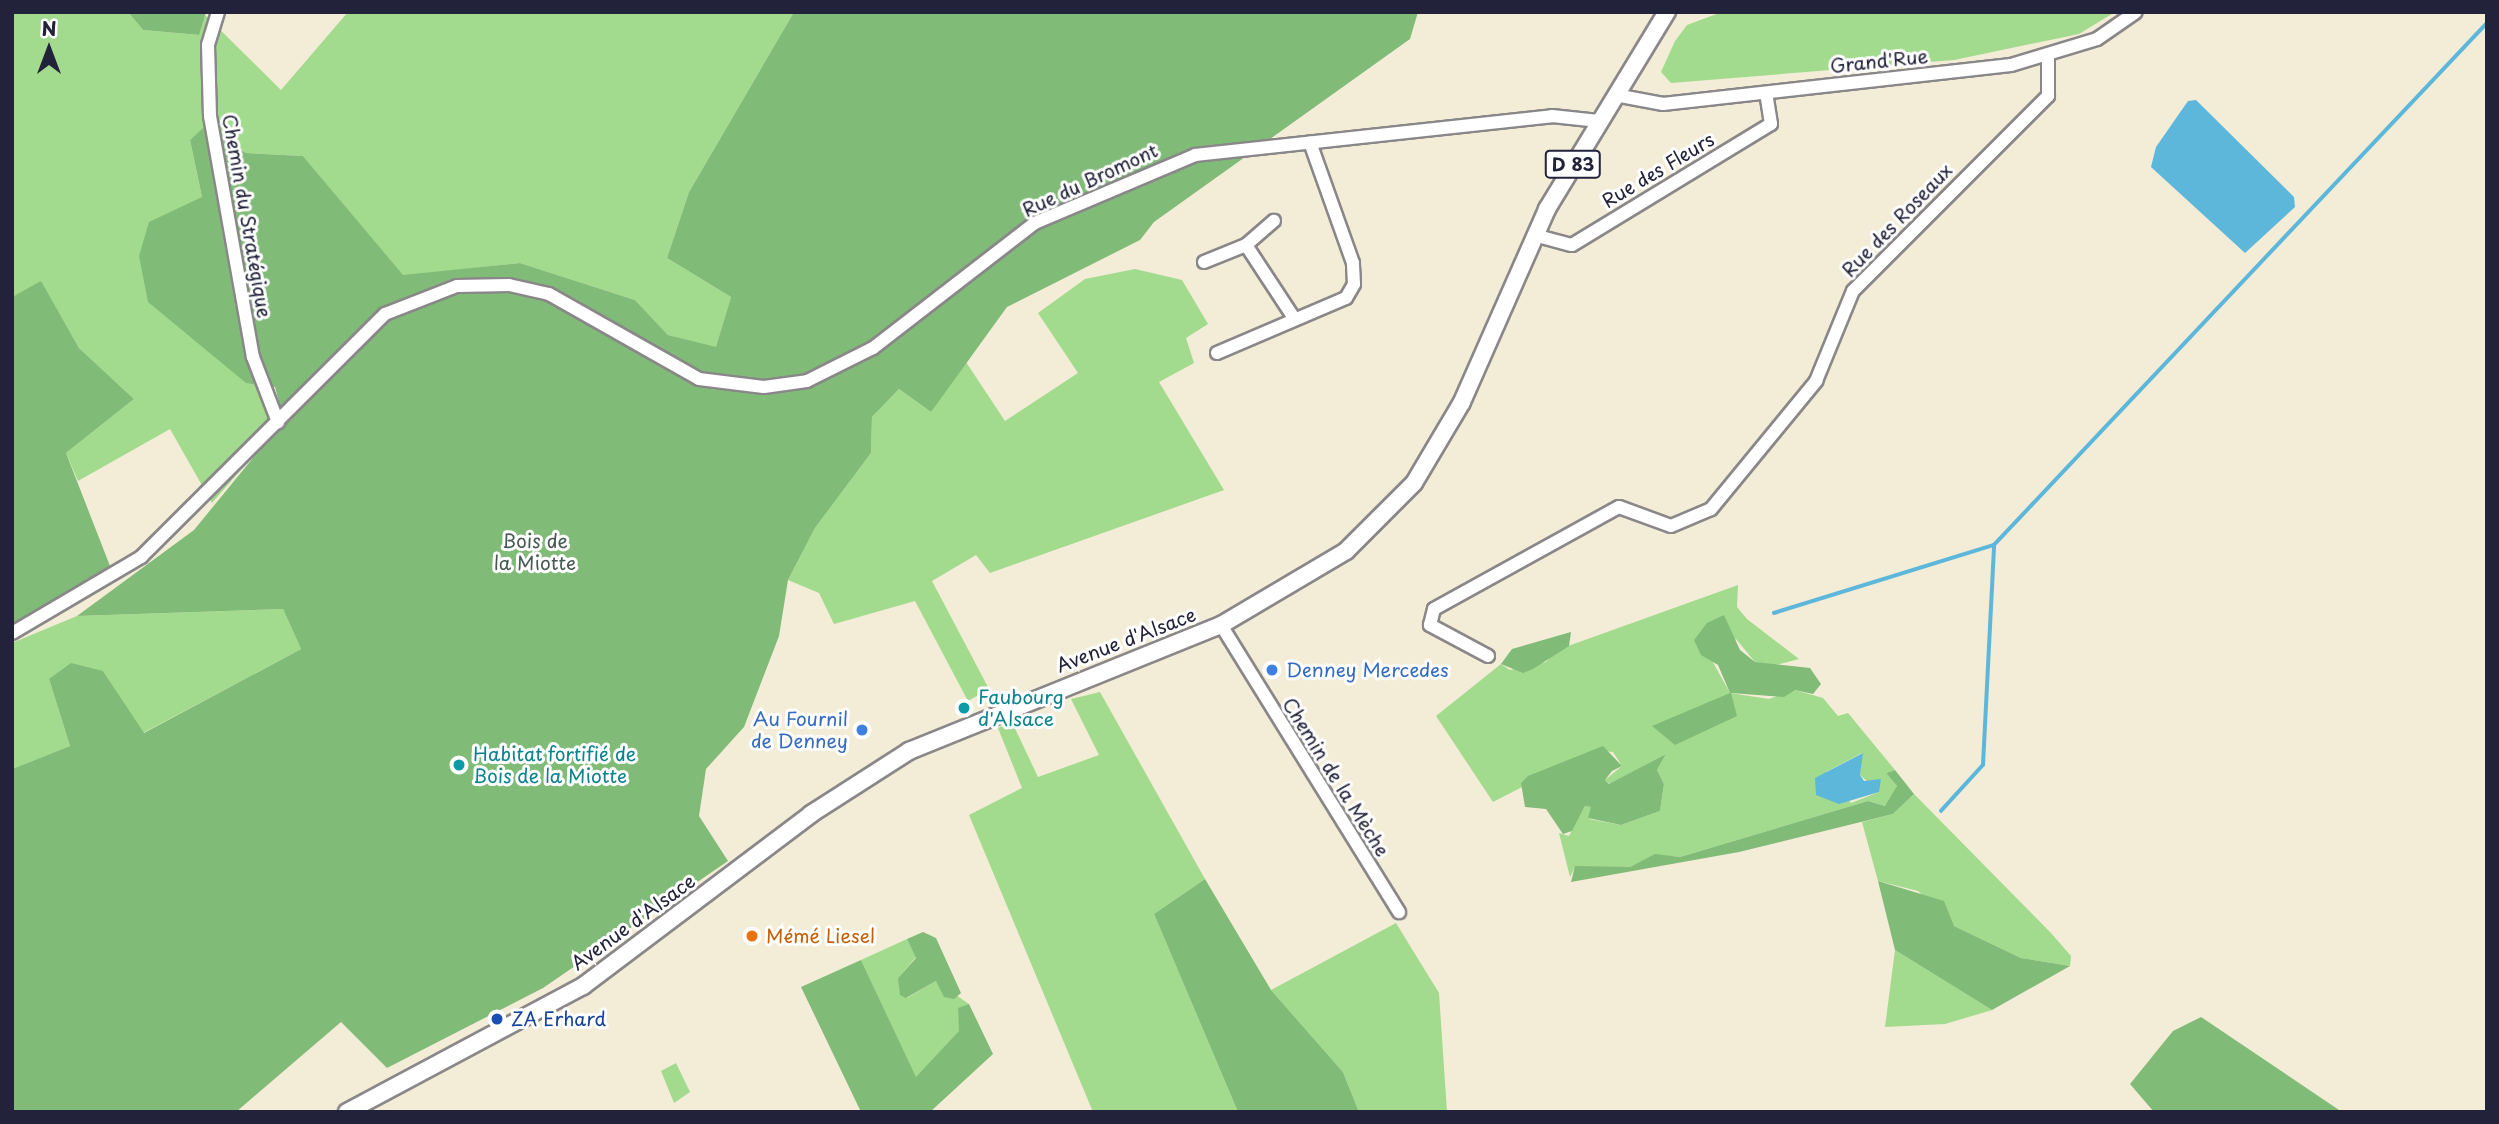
<!DOCTYPE html>
<html>
<head>
<meta charset="utf-8">
<style>
  body { margin:0 }
  #map { position:relative; width:2499px; height:1124px; overflow:hidden; background:#f3ecd7; font-family:"Playpen Sans",sans-serif }
  div>[style] { position:absolute }
  .green>* { inset:0; background:#a2db8d }
  .forest>* { inset:0; background:#81bb78 }
  .water>* { inset:0; background:#5db7db }
  .stream>* { height:3.5px; margin:-1.75px; padding:0 1.75px; transform-origin:1.75px; border-radius:1.75px; background:#5db7db }
  .roads { filter:drop-shadow(2px 0 #8a8789) drop-shadow(-2px 0 #8a8789) drop-shadow(0 2px #8a8789) drop-shadow(0 -2px #8a8789) }
  .minor>* { height:12px; margin:-6px; padding:0 6px; transform-origin:6px; border-radius:6px; background:#fff }
  .major>* { height:16px; margin:-8px; padding:0 8px; transform-origin:8px; border-radius:8px; background:#fff }
  .dots>* { width:19px; height:19px; translate:-50% -50%; box-sizing:border-box; border:4px solid #fff; border-radius:50% }
  span { translate:-50% -50%; white-space:nowrap; text-align:center; line-height:1.15; -webkit-text-stroke:6px #fff; paint-order:stroke }
  .shield-label span { padding:2px 5px; background:#fff; border:2px solid; border-radius:5px; -webkit-text-stroke-width:0 }
  .shield-label { font-size:18px; color:#22223b; font-weight:700 }
  .street-label { font-size:19px; color:#22223b }
  .park-label { font-size:19px; color:#485a54 }
  .shop-label { font-size:19px; color:#366cbe }
  .left { translate:0 -50%; text-align:left }
  .right { translate:-100% -50%; text-align:right }
  .culture-label { font-size:19px; color:#0d838f }
  .food-label { font-size:19px; color:#c56008 }
  .transit-label { font-size:19px; color:#164399 }
  .frame { position:absolute; inset:0; border:14px solid #22223b; pointer-events:none }
  .north { position:absolute; left:14px; top:14px; width:70px; height:70px; -webkit-text-stroke:5px #fff; paint-order:stroke; rotate:0deg; font-size:19px; font-weight:700; line-height:28px; text-align:center; color:#22223b }
  .north::after { content:''; display:block; margin:auto; width:24px; height:32px; background:#22223b; clip-path:polygon(50% 0,100% 100%,50% 72%,0 100%) }
</style>
</head>
<body>
<div id="map">
  <div class="green">
    <i style="clip-path:polygon(12px 12px,128px 12px,143px 30px,198px 35px,205px 15px,281px 90px,348px 12px,794px 12px,689px 192px,667px 258px,731px 297px,716px 348px,668px 335px,635px 300px,520px 263px,403px 276px,303px 156px,246px 153px,203px 129px,190px 140px,202px 197px,284px 420px,212px 503px,170px 429px,78px 481px,66px 453px,134px 399px,79px 348px,41px 282px,12px 297px)"></i>
    <i style="clip-path:polygon(1722px 12px,2115px 12px,2079px 34px,1954px 60px,1671px 83px,1661px 72px,1675px 41px,1687px 25px)"></i>
    <i style="clip-path:polygon(1135px 269px,1182px 280px,1208px 324px,1186px 338px,1194px 363px,1159px 382px,1224px 490px,990px 573px,976px 555px,932px 581px,989px 689px,968px 701px,915px 601px,834px 624px,819px 593px,788px 580px,815px 528px,871px 453px,872px 417px,899px 389px,931px 412px,964px 359px,1005px 421px,1078px 373px,1038px 313px,1085px 279px)"></i>
    <i style="clip-path:polygon(evenodd,1738px 585px,1737px 607px,1747px 619px,1799px 659px,1772px 666px,1755px 662px,1736px 639px,1710px 657px,1730px 693px,1769px 699px,1795px 690px,1823px 698px,1838px 716px,1848px 713px,1895px 770px,1886px 773px,1897px 786px,1894px 794px,1885px 806px,1868px 801px,1680px 857px,1655px 855px,1630px 867px,1575px 867px,1570px 877px,1559px 833px,1569px 836px,1585px 806px,1592px 807px,1589px 819px,1621px 825px,1660px 811px,1664px 784px,1657px 770px,1666px 754px,1610px 784px,1605px 780px,1622px 766px,1613px 752px,1594px 750px,1493px 802px,1436px 716px,1501px 664px,1510px 670px,1546px 662px,1557px 650px,1738px 585px,1862px 753px,1860px 775px,1879px 792px,1851px 803px,1826px 772px,1862px 753px)"></i>
    <i style="clip-path:polygon(283px 609px,301px 649px,143px 733px,103px 671px,49px 679px,70px 746px,12px 769px,12px 643px,77px 616px)"></i>
    <i style="clip-path:polygon(1100px 692px,1205px 879px,1154px 914px,1238px 1112px,1093px 1112px,969px 815px,1022px 788px,998px 728px,1012px 722px,1038px 777px,1099px 755px,1071px 699px)"></i>
    <i style="clip-path:polygon(1914px 794px,2051px 933px,2071px 956px,2070px 966px,2021px 958px,1954px 926px,1918px 891px,1878px 881px,1862px 822px,1893px 814px)"></i>
    <i style="clip-path:polygon(1396px 923px,1439px 993px,1447px 1112px,1359px 1112px,1343px 1072px,1271px 990px)"></i>
    <i style="clip-path:polygon(907px 939px,916px 957px,898px 978px,907px 998px,936px 981px,969px 1004px,958px 1009px,960px 1031px,916px 1078px,861px 960px)"></i>
    <i style="clip-path:polygon(1895px 950px,1992px 1010px,1945px 1024px,1885px 1027px)"></i>
    <i style="clip-path:polygon(676px 1063px,690px 1092px,674px 1103px,661px 1071px)"></i>
  </div>
  <div class="forest">
    <i style="clip-path:polygon(128px 12px,206px 12px,199px 35px,143px 30px)"></i>
    <i style="clip-path:polygon(794px 12px,1418px 12px,1410px 39px,1154px 222px,1140px 240px,1007px 307px,931px 412px,899px 389px,872px 417px,871px 453px,815px 528px,788px 580px,779px 636px,744px 727px,706px 769px,699px 816px,728px 861px,543px 988px,387px 1068px,341px 1022px,236px 1112px,12px 1112px,12px 769px,70px 746px,49px 679px,71px 663px,103px 671px,144px 733px,301px 649px,283px 609px,77px 616px,194px 530px,284px 420px,275px 387px,246px 383px,148px 302px,139px 256px,149px 222px,202px 197px,190px 140px,203px 128px,246px 153px,303px 156px,403px 275px,520px 263px,635px 300px,668px 335px,716px 347px,731px 297px,667px 258px,689px 192px)"></i>
    <i style="clip-path:polygon(41px 281px,79px 348px,134px 399px,66px 453px,110px 566px,12px 626px,12px 297px)"></i>
    <i style="clip-path:polygon(1724px 615px,1740px 650px,1755px 662px,1810px 668px,1821px 684px,1813px 694px,1795px 690px,1784px 697px,1731px 693px,1737px 716px,1675px 745px,1652px 726px,1730px 693px,1718px 665px,1701px 655px,1694px 640px,1707px 623px)"></i>
    <i style="clip-path:polygon(1571px 632px,1569px 646px,1533px 669px,1523px 673px,1501px 664px,1512px 649px)"></i>
    <i style="clip-path:polygon(1603px 746px,1622px 766px,1612px 771px,1605px 780px,1609px 784px,1666px 754px,1657px 770px,1664px 784px,1660px 811px,1621px 825px,1588px 818px,1591px 807px,1585px 806px,1572px 831px,1563px 834px,1546px 809px,1525px 807px,1521px 783px,1528px 776px)"></i>
    <i style="clip-path:polygon(1895px 770px,1914px 794px,1893px 814px,1739px 852px,1571px 882px,1575px 866px,1630px 867px,1655px 854px,1680px 857px,1868px 801px,1885px 806px,1897px 786px,1886px 773px)"></i>
    <i style="clip-path:polygon(1205px 879px,1271px 990px,1343px 1072px,1359px 1112px,1238px 1112px,1154px 914px)"></i>
    <i style="clip-path:polygon(1878px 881px,1944px 901px,1954px 926px,2021px 958px,2070px 966px,1992px 1010px,1895px 950px)"></i>
    <i style="clip-path:polygon(923px 932px,936px 938px,961px 993px,954px 999px,944px 997px,936px 981px,906px 998px,900px 995px,898px 978px,916px 958px,907px 939px)"></i>
    <i style="clip-path:polygon(861px 960px,916px 1077px,959px 1031px,958px 1008px,969px 1004px,993px 1054px,930px 1112px,861px 1112px,801px 987px)"></i>
    <i style="clip-path:polygon(2201px 1017px,2342px 1112px,2154px 1112px,2130px 1084px,2173px 1031px)"></i>
  </div>
  <div class="water">
    <i style="clip-path:polygon(2196px 100px,2294px 197px,2295px 207px,2245px 253px,2151px 167px,2156px 147px,2188px 101px)"></i>
    <i style="clip-path:polygon(1863px 753px,1860px 775px,1864px 781px,1881px 779px,1879px 792px,1839px 804px,1816px 795px,1815px 778px)"></i>
  </div>
  <div class="stream">
    <i style="left:1774px;top:613px;width:230px;rotate:-17.2deg"></i>
    <i style="left:1994px;top:545px;width:718px;rotate:-46.64deg"></i>
    <i style="left:1941px;top:811px;width:62px;rotate:-47.6deg"></i>
    <i style="left:1983px;top:765px;width:219px;rotate:-87.1deg"></i>
  </div>
  <div class="roads">
    <div class="minor">
      <i style="left:218px;top:12px;width:34px;rotate:107deg"></i>
      <i style="left:208px;top:45px;width:71px;rotate:88.4deg"></i>
      <i style="left:210px;top:116px;width:245px;rotate:79.9deg"></i>
      <i style="left:253px;top:357px;width:70px;rotate:69deg"></i>
      <i style="left:1615px;top:95px;width:49px;rotate:10.6deg"></i>
      <i style="left:1663px;top:104px;width:350px;rotate:-6.4deg"></i>
      <i style="left:2011px;top:65px;width:90px;rotate:-16.8deg"></i>
      <i style="left:2097px;top:39px;width:47px;rotate:-34.7deg"></i>
      <i style="left:1534px;top:235px;width:39px;rotate:15deg"></i>
      <i style="left:1572px;top:245px;width:233px;rotate:-31.3deg"></i>
      <i style="left:1771px;top:124px;width:31px;rotate:-99deg"></i>
      <i style="left:1246px;top:245px;width:37px;rotate:-41deg"></i>
      <i style="left:1204px;top:262px;width:45px;rotate:-22deg"></i>
      <i style="left:1246px;top:245px;width:87px;rotate:56.7deg"></i>
      <i style="left:1217px;top:353px;width:140px;rotate:-23.1deg"></i>
      <i style="left:1346px;top:298px;width:16px;rotate:-60deg"></i>
      <i style="left:1354px;top:284px;width:21px;rotate:-93deg"></i>
      <i style="left:1353px;top:263px;width:128px;rotate:-109.6deg"></i>
      <i style="left:1221px;top:625px;width:338px;rotate:58.2deg"></i>
      <i style="left:12px;top:633px;width:150px;rotate:-30.5deg"></i>
      <i style="left:141px;top:557px;width:344px;rotate:-44.9deg"></i>
      <i style="left:385px;top:314px;width:77px;rotate:-21.3deg"></i>
      <i style="left:457px;top:286px;width:52px;rotate:-1.1deg"></i>
      <i style="left:509px;top:285px;width:41px;rotate:12.7deg"></i>
      <i style="left:549px;top:294px;width:172px;rotate:29.5deg"></i>
      <i style="left:699px;top:379px;width:65px;rotate:7deg"></i>
      <i style="left:764px;top:387px;width:43px;rotate:-7.9deg"></i>
      <i style="left:807px;top:381px;width:74px;rotate:-26.6deg"></i>
      <i style="left:873px;top:348px;width:205px;rotate:-37.7deg"></i>
      <i style="left:1035px;top:223px;width:174px;rotate:-23deg"></i>
      <i style="left:1195px;top:155px;width:359px;rotate:-6.2deg"></i>
      <i style="left:1552px;top:116px;width:47px;rotate:6.1deg"></i>
      <i style="left:1488px;top:656px;width:66px;rotate:-151.9deg"></i>
      <i style="left:1430px;top:625px;width:16px;rotate:-76deg"></i>
      <i style="left:1434px;top:609px;width:211px;rotate:-28.9deg"></i>
      <i style="left:1619px;top:507px;width:55px;rotate:20.1deg"></i>
      <i style="left:1671px;top:526px;width:43px;rotate:-23deg"></i>
      <i style="left:1711px;top:509px;width:166px;rotate:-50.6deg"></i>
      <i style="left:1816px;top:381px;width:97px;rotate:-67.7deg"></i>
      <i style="left:1853px;top:291px;width:276px;rotate:-45deg"></i>
      <i style="left:2048px;top:96px;width:39px;rotate:-90deg"></i>
    </div>
    <div class="major">
      <i style="left:347px;top:1112px;width:268px;rotate:-28.1deg"></i>
      <i style="left:583px;top:986px;width:286px;rotate:-37deg"></i>
      <i style="left:811px;top:814px;width:117px;rotate:-32.7deg"></i>
      <i style="left:909px;top:751px;width:336px;rotate:-22deg"></i>
      <i style="left:1221px;top:625px;width:145px;rotate:-30.6deg"></i>
      <i style="left:1346px;top:551px;width:96px;rotate:-45deg"></i>
      <i style="left:1414px;top:483px;width:94px;rotate:-59.3deg"></i>
      <i style="left:1462px;top:402px;width:211px;rotate:-66.2deg"></i>
      <i style="left:1547px;top:209px;width:231px;rotate:-58.7deg"></i>
    </div>
  </div>
  <div class="dots">
    <i style="left:1272px;top:670px;background:#3f7fe0"></i>
    <i style="left:964px;top:708px;background:#0f9aa8"></i>
    <i style="left:862px;top:730px;background:#3f7fe0"></i>
    <i style="left:459px;top:765px;background:#0f9aa8"></i>
    <i style="left:752px;top:936px;background:#e8710a"></i>
    <i style="left:497px;top:1019px;background:#1a4fb4"></i>
  </div>
  <div class="shield-label">
    <span style="left:1573px;top:164px">D 83</span>
  </div>
  <div class="street-label">
    <span style="left:1879px;top:61px;rotate:-6deg">Grand'Rue</span>
    <span style="left:1658px;top:170px;rotate:-31deg">Rue des Fleurs</span>
    <span style="left:1090px;top:180px;rotate:-25deg">Rue du Bromont</span>
    <span style="left:247px;top:216px;rotate:80deg">Chemin du Stratégique</span>
    <span style="left:1897px;top:220px;rotate:-46deg">Rue des Roseaux</span>
    <span style="left:1126px;top:640px;rotate:-21deg">Avenue d'Alsace</span>
    <span style="left:1336px;top:777px;rotate:58deg">Chemin de la Mèche</span>
    <span style="left:633px;top:922px;rotate:-36deg">Avenue d'Alsace</span>
  </div>
  <div class="park-label">
    <span style="left:535px;top:552px">Bois de<br>la Miotte</span>
  </div>
  <div class="shop-label">
    <span class="left" style="left:1286px;top:670px">Denney Mercedes</span>
    <span class="right" style="left:848px;top:730px">Au Fournil<br>de Denney</span>
  </div>
  <div class="culture-label">
    <span class="left" style="left:978px;top:708px">Faubourg<br>d'Alsace</span>
    <span class="left" style="left:473px;top:765px">Habitat fortifié de<br>Bois de la Miotte</span>
  </div>
  <div class="food-label">
    <span class="left" style="left:766px;top:936px">Mémé Liesel</span>
  </div>
  <div class="transit-label">
    <span class="left" style="left:511px;top:1019px">ZA Erhard</span>
  </div>
  <div class="frame"></div>
  <div class="north">N</div>
</div>
</body>
</html>
